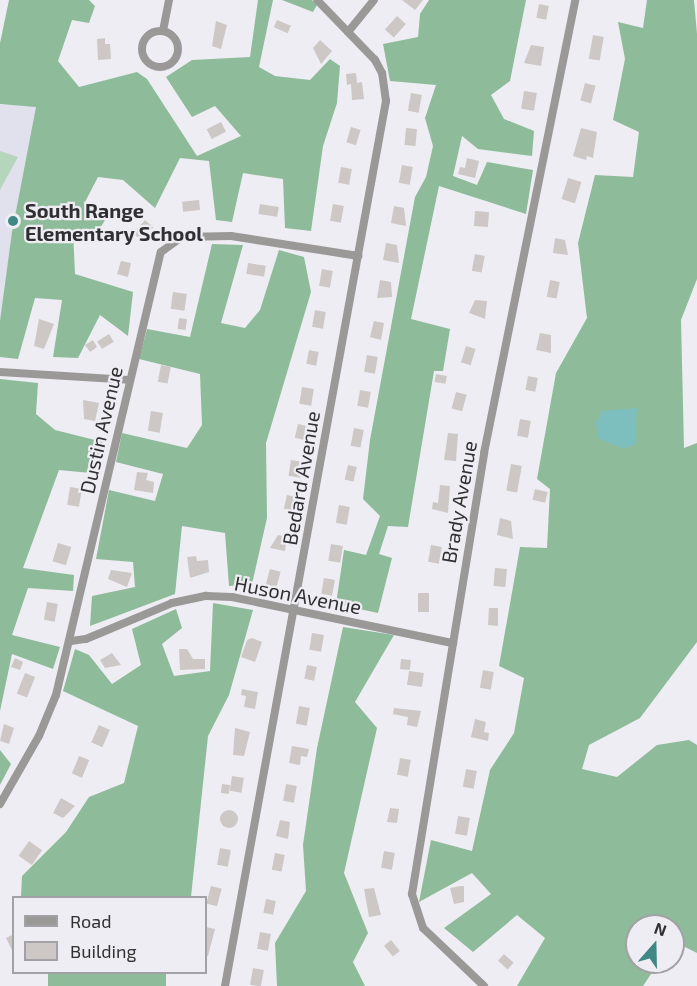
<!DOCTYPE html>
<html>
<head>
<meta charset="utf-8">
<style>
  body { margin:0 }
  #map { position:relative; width:697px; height:986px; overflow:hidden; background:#eeedf3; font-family:"Exo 2",sans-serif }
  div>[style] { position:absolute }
  .built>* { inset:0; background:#e1e0ed }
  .green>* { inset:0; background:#b5d5bd }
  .forest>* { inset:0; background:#8ebb9a; transform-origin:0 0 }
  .water>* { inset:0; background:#7dbebf }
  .building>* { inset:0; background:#cdc8c5; transform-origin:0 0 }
  .round { border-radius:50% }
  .minor>* { height:8px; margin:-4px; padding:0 4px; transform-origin:4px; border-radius:4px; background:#9b9997 }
  .minor>.ring { margin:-4px; padding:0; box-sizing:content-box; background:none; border:8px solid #9b9997; border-radius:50% }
  .dots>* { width:16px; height:16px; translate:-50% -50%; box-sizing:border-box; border:3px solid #eeedf3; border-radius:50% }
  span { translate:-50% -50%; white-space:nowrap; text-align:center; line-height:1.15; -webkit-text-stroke:4.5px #eeedf3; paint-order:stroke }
  .poi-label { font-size:20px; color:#302f31; font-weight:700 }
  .left { translate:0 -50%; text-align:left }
  .street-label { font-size:20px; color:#302f31 }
  .legend { position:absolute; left:12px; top:896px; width:195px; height:78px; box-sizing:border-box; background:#eeedf3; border:2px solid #a2a1a5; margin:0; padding:8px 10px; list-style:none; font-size:18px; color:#302f31 }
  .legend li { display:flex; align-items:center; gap:12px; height:30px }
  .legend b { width:30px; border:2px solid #a2a1a5 }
  .north { position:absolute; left:625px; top:914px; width:60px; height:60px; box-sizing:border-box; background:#eeedf3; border:2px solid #a2a1a5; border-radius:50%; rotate:20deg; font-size:16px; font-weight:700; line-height:24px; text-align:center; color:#302f31 }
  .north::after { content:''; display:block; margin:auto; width:21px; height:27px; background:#408886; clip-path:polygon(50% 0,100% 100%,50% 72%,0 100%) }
</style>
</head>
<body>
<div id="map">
  <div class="built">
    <i style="clip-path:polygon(43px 102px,0 339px,0 105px)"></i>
  </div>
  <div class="green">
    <i style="clip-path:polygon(0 151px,18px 157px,0 190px)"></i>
  </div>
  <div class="forest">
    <i style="clip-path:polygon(9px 0,89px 0,95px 6px,89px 23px,72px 20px,58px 61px,79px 87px,137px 72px,147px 79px,197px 156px,241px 136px,215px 106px,192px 117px,166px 77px,192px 60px,250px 57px,258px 0,273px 0,259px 67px,275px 76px,310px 80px,330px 59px,340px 66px,337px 103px,323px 146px,311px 231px,285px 228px,283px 179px,243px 173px,232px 222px,216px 220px,209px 161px,180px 158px,155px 208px,123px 180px,98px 177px,85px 202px,107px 217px,97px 233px,73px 231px,75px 274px,133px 292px,128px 336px,100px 315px,78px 358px,53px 357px,62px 300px,35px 298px,18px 359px,0 357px,0 321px,12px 232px,36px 107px,0 104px,0 43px)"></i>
    <i style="clip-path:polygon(282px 0,312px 0,317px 5px,313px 12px)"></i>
    <i style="clip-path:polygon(429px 0,526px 0,510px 81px,491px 95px,504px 119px,534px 131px,532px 156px,478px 149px,462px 136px,453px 176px,477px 185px,487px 162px,533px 170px,526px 214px,439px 186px,411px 319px,450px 329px,443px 371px,434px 371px,408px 527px,388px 526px,379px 554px,392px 558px,378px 613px,336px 604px,344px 550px,366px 555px,380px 516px,363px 499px,370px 440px,415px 197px,426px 177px,433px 146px,425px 118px,436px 85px,390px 81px,383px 44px,418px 37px,420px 14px)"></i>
    <i style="clip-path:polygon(647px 0,694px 0,697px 34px,697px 279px,681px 320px,684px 448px,697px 443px,697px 642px,640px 718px,589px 745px,582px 769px,617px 777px,657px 745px,689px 740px,697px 745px,697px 953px,673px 941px,673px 926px,637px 926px,637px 962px,659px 962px,643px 986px,517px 986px,545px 938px,517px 915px,473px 952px,444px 928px,491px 894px,472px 873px,419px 902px,431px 840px,472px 851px,490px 770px,514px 733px,524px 678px,499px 666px,520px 547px,547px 548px,550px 489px,537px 479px,556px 373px,587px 318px,578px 243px,595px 175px,633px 177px,639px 132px,613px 120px,625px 59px,618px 22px,643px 28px)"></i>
    <i style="clip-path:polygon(212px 244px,243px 245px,221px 323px,245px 328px,260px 310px,279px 250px,304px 257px,311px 292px,266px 443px,267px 518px,252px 584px,229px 586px,225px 533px,182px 526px,175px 594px,90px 626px,92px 596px,135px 587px,133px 562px,96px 559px,109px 490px,155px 501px,163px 474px,116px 462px,122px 433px,187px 448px,202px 425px,200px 374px,139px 359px,147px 329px,190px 337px)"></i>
    <i style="clip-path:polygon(0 379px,38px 383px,36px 414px,55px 430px,103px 442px,101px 474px,59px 470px,23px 568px,74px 575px,73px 591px,28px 588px,12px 635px,60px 647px,53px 669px,12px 654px,0 711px)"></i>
    <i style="clip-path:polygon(213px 603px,253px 610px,229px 695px,208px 736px,191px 897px,21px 897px,22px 876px,66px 832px,89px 797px,124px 783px,138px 726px,63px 691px,75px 649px,89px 655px,112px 684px,141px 665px,132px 629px,176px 609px,182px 628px,162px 644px,174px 676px,210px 671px)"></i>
    <i style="clip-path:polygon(343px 627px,394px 635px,355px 702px,377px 728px,344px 873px,368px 933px,353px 962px,365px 986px,277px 986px,275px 943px,306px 891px,303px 845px,317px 748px)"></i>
    <i style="clip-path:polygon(0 750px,11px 764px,0 785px)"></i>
    <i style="left:48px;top:973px;width:118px;height:13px"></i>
  </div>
  <div class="water">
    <i style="clip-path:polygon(637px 408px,635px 444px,624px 449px,598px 438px,596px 423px,602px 411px)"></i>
  </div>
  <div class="building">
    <i style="clip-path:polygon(402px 0,423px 0,415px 10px)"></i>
    <i style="left:539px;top:4px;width:10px;height:14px;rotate:11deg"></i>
    <i style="left:397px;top:16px;width:12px;height:18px;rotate:42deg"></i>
    <i style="left:277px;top:20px;width:15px;height:8px;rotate:23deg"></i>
    <i style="clip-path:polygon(216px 21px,227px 25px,221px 49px,212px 46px)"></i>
    <i style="left:593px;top:35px;width:11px;height:24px;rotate:10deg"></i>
    <i style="clip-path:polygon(105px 38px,105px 44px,110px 44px,111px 59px,98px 60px,97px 39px)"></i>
    <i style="clip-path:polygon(320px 40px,332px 51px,321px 64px,313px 48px)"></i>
    <i style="clip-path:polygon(531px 45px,544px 47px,541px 66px,524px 63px)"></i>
    <i style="clip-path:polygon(356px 73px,357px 83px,362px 82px,364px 99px,352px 100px,351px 84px,347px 85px,346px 74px)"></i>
    <i style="left:585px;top:83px;width:11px;height:18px;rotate:15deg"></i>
    <i style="left:524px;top:91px;width:13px;height:18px;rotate:9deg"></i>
    <i style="left:411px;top:93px;width:11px;height:18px;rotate:10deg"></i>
    <i style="left:221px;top:122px;width:11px;height:16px;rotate:63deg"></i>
    <i style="left:351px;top:127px;width:10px;height:16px;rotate:17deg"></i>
    <i style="left:406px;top:128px;width:11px;height:17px;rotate:5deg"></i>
    <i style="clip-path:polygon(581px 128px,597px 132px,593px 158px,587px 156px,586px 160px,573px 156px)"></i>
    <i style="clip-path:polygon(467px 158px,479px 161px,475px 178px,458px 174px,460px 167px,465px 168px)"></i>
    <i style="left:402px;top:165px;width:11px;height:18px;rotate:10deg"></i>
    <i style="left:341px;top:167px;width:11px;height:16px;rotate:10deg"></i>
    <i style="left:568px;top:178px;width:14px;height:22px;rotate:17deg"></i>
    <i style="left:199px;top:200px;width:10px;height:17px;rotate:84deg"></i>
    <i style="left:260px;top:204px;width:19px;height:10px;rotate:9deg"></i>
    <i style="left:333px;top:204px;width:11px;height:17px;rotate:10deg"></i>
    <i style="clip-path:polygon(394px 206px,404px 208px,406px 226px,391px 223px)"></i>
    <i style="left:475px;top:211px;width:14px;height:15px;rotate:4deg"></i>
    <i style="left:145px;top:220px;width:11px;height:18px;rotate:41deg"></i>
    <i style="clip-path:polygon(555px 238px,565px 240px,568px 255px,553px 253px)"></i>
    <i style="clip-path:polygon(386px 243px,397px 245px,399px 263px,383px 260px)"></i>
    <i style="left:475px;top:254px;width:10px;height:17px;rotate:11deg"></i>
    <i style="clip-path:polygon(121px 261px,131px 263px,128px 277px,117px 274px)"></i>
    <i style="left:248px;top:263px;width:18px;height:11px;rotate:9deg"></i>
    <i style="left:322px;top:269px;width:11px;height:17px;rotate:10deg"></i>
    <i style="clip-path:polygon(380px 280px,391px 282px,392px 297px,377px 298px)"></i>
    <i style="left:550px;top:280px;width:10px;height:17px;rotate:11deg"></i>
    <i style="left:173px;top:292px;width:14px;height:17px;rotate:8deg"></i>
    <i style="clip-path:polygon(475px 300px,487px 301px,485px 319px,469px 313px)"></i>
    <i style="left:315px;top:310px;width:11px;height:17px;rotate:10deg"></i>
    <i style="left:179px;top:318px;width:8px;height:11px;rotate:7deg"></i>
    <i style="clip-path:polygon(39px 319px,54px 324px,44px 349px,34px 346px)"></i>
    <i style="clip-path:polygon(374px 321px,384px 323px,381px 340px,370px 337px)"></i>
    <i style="clip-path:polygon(540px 333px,551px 335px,551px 353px,536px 350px)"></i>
    <i style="left:109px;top:334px;width:9px;height:14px;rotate:58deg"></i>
    <i style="clip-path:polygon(93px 340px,97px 347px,90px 352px,85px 345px)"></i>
    <i style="left:466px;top:346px;width:10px;height:17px;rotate:17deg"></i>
    <i style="left:309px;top:350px;width:10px;height:14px;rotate:11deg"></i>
    <i style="left:367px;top:355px;width:11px;height:17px;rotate:10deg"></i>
    <i style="left:161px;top:365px;width:10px;height:17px;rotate:11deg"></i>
    <i style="left:436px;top:374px;width:11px;height:8px;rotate:10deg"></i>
    <i style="left:528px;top:376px;width:10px;height:14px;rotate:11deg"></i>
    <i style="left:302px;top:387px;width:12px;height:17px;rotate:9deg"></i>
    <i style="left:360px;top:390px;width:11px;height:16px;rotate:10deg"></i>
    <i style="left:456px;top:392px;width:11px;height:17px;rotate:15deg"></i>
    <i style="clip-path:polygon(83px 400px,99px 403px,95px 421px,84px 419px)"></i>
    <i style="left:151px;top:411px;width:12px;height:20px;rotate:9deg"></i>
    <i style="left:520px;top:419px;width:11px;height:17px;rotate:10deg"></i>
    <i style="left:298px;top:424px;width:9px;height:14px;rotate:13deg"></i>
    <i style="left:354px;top:428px;width:10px;height:18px;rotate:11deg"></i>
    <i style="clip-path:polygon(448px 433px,458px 434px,456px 461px,444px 460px)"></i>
    <i style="left:291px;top:460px;width:12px;height:16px;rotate:9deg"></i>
    <i style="left:511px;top:464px;width:11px;height:27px;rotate:10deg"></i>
    <i style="left:348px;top:465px;width:9px;height:15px;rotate:13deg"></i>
    <i style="clip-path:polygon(137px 472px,148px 473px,146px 480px,154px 482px,153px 493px,134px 490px)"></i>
    <i style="clip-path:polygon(440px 485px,450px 486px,448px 513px,432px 509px,433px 502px,438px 503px)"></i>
    <i style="left:70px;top:487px;width:12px;height:18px;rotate:9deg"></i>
    <i style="left:535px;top:489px;width:13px;height:11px;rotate:13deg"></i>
    <i style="left:287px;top:495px;width:9px;height:14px;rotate:13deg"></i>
    <i style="left:339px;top:505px;width:11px;height:18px;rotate:10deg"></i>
    <i style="clip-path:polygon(500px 518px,511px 521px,513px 539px,497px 535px)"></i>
    <i style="clip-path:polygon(278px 535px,287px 537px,285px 551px,270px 548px)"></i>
    <i style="left:58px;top:543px;width:14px;height:19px;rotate:17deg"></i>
    <i style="left:331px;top:544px;width:12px;height:17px;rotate:9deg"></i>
    <i style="left:431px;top:545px;width:11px;height:17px;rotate:10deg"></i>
    <i style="clip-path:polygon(196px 556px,197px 561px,208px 560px,209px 572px,190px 578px,187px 557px)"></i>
    <i style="left:495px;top:568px;width:12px;height:18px;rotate:5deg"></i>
    <i style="left:270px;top:569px;width:11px;height:17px;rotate:15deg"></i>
    <i style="clip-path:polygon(111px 570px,132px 573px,127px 587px,108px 579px)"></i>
    <i style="left:324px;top:578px;width:11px;height:16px;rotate:10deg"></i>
    <i style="left:418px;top:593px;width:11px;height:19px"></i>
    <i style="left:47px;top:602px;width:11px;height:18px;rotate:10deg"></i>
    <i style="clip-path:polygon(489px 608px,498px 608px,498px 626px,488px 625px)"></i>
    <i style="left:312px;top:633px;width:12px;height:17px;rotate:9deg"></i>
    <i style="clip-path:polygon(252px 638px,262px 642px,255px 662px,241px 657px,247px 640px)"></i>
    <i style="clip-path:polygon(179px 649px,187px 649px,193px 659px,205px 659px,205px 669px,180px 670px)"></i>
    <i style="clip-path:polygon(112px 653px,121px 665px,105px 668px,100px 660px)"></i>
    <i style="clip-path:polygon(15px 658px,23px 662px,20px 670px,11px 667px)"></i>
    <i style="left:401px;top:659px;width:10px;height:10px;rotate:6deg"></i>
    <i style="left:307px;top:665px;width:10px;height:14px;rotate:11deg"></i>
    <i style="left:483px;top:670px;width:11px;height:18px;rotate:10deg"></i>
    <i style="left:409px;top:671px;width:15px;height:14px;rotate:8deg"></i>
    <i style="left:25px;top:673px;width:11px;height:22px;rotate:22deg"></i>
    <i style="clip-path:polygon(242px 689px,258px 692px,255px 709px,244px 707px,246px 696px,241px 695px)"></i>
    <i style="left:299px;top:706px;width:11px;height:18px;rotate:10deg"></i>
    <i style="clip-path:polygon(394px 708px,421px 711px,417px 727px,407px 725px,408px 717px,393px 714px)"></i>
    <i style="clip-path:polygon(475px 719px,486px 722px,484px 732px,489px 733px,488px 741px,471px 737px)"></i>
    <i style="clip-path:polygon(4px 724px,14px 728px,9px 744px,0 741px)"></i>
    <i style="left:99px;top:725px;width:12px;height:19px;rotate:24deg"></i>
    <i style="clip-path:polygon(235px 728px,250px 732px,244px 756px,233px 755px)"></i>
    <i style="clip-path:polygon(292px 746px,309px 749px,307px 757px,301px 756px,300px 765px,289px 763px)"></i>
    <i style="left:79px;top:756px;width:11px;height:19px;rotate:22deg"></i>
    <i style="left:400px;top:758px;width:11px;height:17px;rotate:10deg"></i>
    <i style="left:466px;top:769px;width:11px;height:18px;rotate:10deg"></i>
    <i style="left:232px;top:776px;width:12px;height:15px;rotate:9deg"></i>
    <i style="left:222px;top:784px;width:8px;height:9px;rotate:7deg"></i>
    <i style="left:286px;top:784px;width:11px;height:17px;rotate:10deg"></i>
    <i style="clip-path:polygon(61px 798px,75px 806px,63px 818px,53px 813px)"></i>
    <i style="clip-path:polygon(390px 808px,399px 809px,397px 823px,387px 822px)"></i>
    <i class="round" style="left:220px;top:810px;width:18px;height:18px"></i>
    <i style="left:458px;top:816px;width:12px;height:18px;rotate:9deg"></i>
    <i style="clip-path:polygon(280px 820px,290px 822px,288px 839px,276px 836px)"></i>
    <i style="left:29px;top:841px;width:16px;height:18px;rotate:35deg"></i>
    <i style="left:220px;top:848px;width:11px;height:17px;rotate:10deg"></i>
    <i style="left:384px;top:851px;width:11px;height:17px;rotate:10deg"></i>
    <i style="left:275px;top:853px;width:10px;height:17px;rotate:11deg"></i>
    <i style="left:211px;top:886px;width:11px;height:18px;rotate:15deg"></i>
    <i style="clip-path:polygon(461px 886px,464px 886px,464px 902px,454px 904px,450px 888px)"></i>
    <i style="clip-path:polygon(374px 888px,381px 915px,369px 917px,364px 889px)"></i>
    <i style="left:266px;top:899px;width:10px;height:14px;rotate:11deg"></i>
    <i style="clip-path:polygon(206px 927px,215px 929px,208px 956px,206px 956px)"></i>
    <i style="left:260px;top:932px;width:11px;height:17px;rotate:10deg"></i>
    <i style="clip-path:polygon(14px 934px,14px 954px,6px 938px)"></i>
    <i style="left:391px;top:940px;width:14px;height:9px;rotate:51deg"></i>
    <i style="left:504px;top:954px;width:13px;height:9px;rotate:42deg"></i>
    <i style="left:253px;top:968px;width:11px;height:17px;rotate:10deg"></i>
  </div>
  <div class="minor">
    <i style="left:163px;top:31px;width:32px;rotate:-79deg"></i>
    <i class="ring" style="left:142px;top:31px;width:28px;height:28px"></i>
    <i style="left:348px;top:32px;width:41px;rotate:-50.9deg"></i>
    <i style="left:0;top:372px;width:129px;rotate:3.5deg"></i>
    <i style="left:71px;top:641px;width:15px;rotate:-8deg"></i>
    <i style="left:86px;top:639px;width:93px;rotate:-22.7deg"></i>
    <i style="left:172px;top:603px;width:35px;rotate:-12deg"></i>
    <i style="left:206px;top:596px;width:26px;rotate:2deg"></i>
    <i style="left:232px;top:597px;width:226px;rotate:11.8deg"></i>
    <i style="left:0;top:804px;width:78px;rotate:-60.2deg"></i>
    <i style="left:39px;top:736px;width:44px;rotate:-67.5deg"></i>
    <i style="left:56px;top:695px;width:455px;rotate:-76.7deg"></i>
    <i style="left:161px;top:252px;width:26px;rotate:-36deg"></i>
    <i style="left:182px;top:237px;width:49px;rotate:-1.2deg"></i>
    <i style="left:231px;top:236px;width:129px;rotate:8.9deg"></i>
    <i style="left:225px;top:986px;width:900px;rotate:-79.69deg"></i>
    <i style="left:386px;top:101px;width:28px;rotate:-98deg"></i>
    <i style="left:382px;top:73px;width:15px;rotate:-118deg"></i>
    <i style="left:375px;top:60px;width:83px;rotate:-134deg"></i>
    <i style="left:484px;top:986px;width:84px;rotate:-136.4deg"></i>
    <i style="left:423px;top:928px;width:36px;rotate:-108deg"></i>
    <i style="left:412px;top:894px;width:447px;rotate:-80.7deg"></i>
    <i style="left:484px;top:453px;width:462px;rotate:-78.6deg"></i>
  </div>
  <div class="dots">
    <i style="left:13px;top:221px;background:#408886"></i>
  </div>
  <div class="poi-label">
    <span class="left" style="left:25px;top:222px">South Range<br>Elementary School</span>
  </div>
  <div class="street-label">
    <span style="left:101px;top:430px;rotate:-77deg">Dustin Avenue</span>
    <span style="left:301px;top:478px;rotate:-80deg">Bedard Avenue</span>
    <span style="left:459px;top:502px;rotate:-80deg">Brady Avenue</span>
    <span style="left:298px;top:595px;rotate:11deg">Huson Avenue</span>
  </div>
  <ul class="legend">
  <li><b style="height:8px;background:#9b9997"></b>Road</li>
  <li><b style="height:16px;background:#cdc8c5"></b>Building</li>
  </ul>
  <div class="north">N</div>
</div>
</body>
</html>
